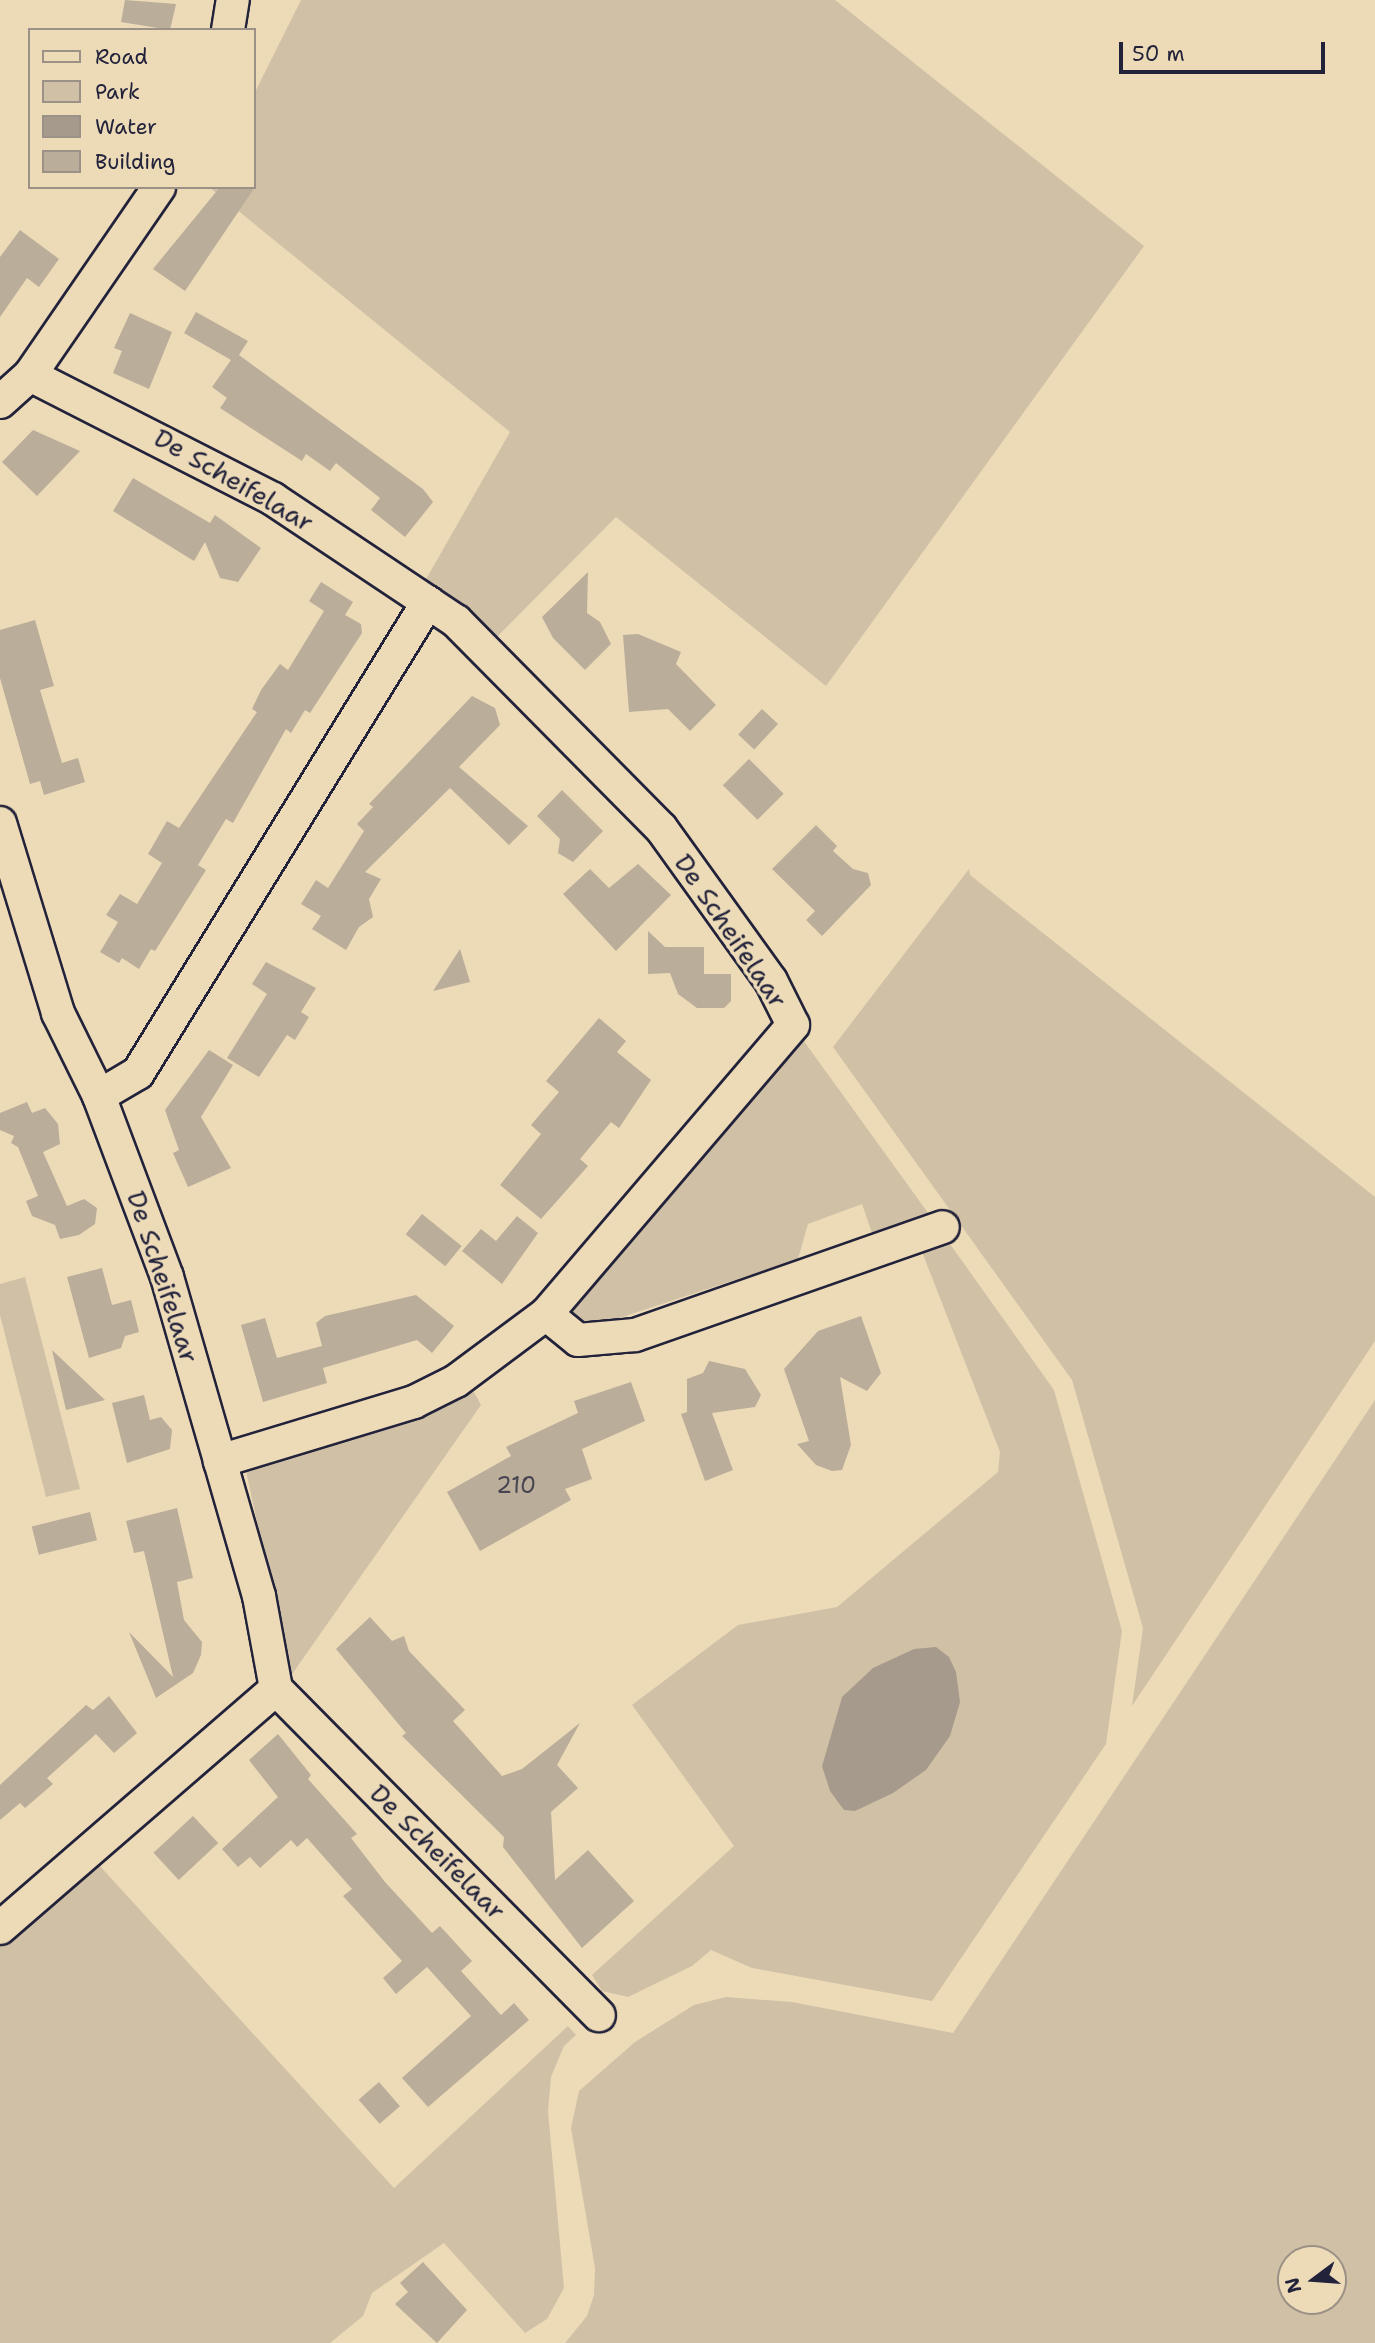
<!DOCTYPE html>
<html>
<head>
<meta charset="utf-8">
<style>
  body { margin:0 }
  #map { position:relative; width:1375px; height:2343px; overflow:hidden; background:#eddbb8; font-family:"Shantell Sans",sans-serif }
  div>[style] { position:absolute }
  .green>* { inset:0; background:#d0c0a6 }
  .water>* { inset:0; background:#a59a8b }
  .building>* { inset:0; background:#baad99; transform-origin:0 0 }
  .roads { filter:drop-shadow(2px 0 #22223b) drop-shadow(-2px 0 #22223b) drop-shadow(0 2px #22223b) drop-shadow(0 -2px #22223b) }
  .minor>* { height:32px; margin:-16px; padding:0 16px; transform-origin:16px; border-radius:16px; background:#eddbb8 }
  span { translate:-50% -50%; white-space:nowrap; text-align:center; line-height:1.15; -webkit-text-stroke:7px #eddbb8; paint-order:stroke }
  .number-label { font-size:23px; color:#484552 }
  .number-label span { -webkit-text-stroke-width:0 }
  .street-label { font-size:26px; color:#22223b }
  .legend { position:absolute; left:28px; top:28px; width:228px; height:161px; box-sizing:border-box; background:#eddbb8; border:2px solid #9c9186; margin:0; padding:9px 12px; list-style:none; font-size:21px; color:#22223b }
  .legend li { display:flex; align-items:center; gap:14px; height:35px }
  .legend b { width:35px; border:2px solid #9c9186 }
  .north { position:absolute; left:1277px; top:2245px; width:70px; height:70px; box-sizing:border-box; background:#eddbb8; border:2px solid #9c9186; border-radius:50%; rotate:254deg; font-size:19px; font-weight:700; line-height:28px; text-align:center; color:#22223b }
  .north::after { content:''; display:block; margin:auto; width:24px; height:32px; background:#22223b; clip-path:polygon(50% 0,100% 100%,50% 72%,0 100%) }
  .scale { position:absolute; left:1119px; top:42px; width:206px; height:32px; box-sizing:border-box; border:4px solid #22223b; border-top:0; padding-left:9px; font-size:21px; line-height:24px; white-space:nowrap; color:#22223b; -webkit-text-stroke:5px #eddbb8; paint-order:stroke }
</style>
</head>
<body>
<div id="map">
  <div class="green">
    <i style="clip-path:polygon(301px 0,835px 0,1144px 246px,826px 686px,616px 517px,486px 648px,417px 595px,510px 432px,209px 187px,254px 187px,254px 94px)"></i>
    <i style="clip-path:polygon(969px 869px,970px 875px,1375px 1197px,1375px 1341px,1132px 1706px,1143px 1628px,1072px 1380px,833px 1047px)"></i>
    <i style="clip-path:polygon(793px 1026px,931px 1217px,873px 1236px,862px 1204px,808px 1224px,798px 1259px,589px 1328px,566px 1318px,556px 1299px)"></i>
    <i style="clip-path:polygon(evenodd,940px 1230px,1054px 1390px,1122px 1631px,1106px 1744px,932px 2001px,752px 1968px,711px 1950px,692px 1966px,628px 1997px,602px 1991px,592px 1975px,734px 1846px,632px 1705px,738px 1625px,837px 1607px,998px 1472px,1000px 1452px,917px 1239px,940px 1230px,842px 1697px,864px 1806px,855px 1811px,822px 1766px,842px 1697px)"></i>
    <i style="clip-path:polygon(25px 1277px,80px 1489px,46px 1497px,0 1315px,0 1284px)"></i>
    <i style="clip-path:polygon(474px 1392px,481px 1405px,290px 1677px,245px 1466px,268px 1451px)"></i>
    <i style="clip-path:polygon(evenodd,1375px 1400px,1375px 2343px,565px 2343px,587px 2316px,594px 2295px,595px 2268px,571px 2128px,579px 2091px,635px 2042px,694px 2005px,726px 1997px,792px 2002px,953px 2033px,1375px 1400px,1291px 2259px,1333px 2259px,1333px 2301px,1291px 2301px,1291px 2259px)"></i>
    <i style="clip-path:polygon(88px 1853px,394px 2188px,568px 2026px,576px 2035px,564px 2046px,551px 2077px,548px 2111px,564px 2288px,547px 2319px,525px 2333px,444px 2243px,372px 2293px,363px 2316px,330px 2343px,0 2343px,0 1935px)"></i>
  </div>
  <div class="water">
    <i style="clip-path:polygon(936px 1647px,949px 1657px,956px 1672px,960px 1702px,950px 1736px,926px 1770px,893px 1793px,855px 1811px,844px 1810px,830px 1791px,822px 1766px,842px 1697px,873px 1668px,914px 1649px)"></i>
  </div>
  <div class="building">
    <i style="clip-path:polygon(125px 0,176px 4px,170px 30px,121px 22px)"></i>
    <i style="clip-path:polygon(220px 187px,255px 187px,185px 291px,153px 269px)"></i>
    <i style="clip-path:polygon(20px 230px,59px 259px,39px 287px,27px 278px,0 317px,0 257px)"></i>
    <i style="clip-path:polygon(196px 312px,248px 341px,239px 355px,423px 489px,433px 502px,405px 537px,371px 510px,380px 498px,336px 463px,330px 471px,306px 454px,302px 461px,220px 408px,227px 398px,212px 387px,231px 360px,184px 333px)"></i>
    <i style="clip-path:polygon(130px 313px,172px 332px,149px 389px,113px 373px,122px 351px,114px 348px)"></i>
    <i style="clip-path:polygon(33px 430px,80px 451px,37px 496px,2px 462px)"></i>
    <i style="clip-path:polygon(133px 478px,210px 523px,215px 515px,261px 548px,238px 582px,220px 578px,205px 542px,194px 561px,113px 511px)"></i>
    <i style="clip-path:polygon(588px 572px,587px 613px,600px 622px,611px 644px,585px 670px,553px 638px,542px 617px)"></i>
    <i style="clip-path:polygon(321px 582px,353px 602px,345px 615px,361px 624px,362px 633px,310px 713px,305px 710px,291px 733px,286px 729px,233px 823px,226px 819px,198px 865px,206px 870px,155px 951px,151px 949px,139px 969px,122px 958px,119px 963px,100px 952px,118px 922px,106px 915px,120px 894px,137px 904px,162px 863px,148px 854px,167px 821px,179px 828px,257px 712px,252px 709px,261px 690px,280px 664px,288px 670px,324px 611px,309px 601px)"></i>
    <i style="clip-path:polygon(35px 620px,54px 686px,40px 690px,62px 763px,78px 758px,85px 782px,44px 795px,40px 781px,30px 784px,0 678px,0 630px)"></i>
    <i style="clip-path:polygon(638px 634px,681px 652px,676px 664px,716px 705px,690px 731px,668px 709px,629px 712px,623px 635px)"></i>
    <i style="clip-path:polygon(472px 696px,495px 708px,500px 725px,459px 767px,528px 826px,509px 845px,450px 788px,365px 872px,381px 879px,369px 899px,373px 917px,359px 927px,346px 950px,312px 929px,321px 916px,301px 904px,316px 880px,328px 888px,364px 831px,357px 824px,373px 807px,369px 804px)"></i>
    <i style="left:762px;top:709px;width:22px;height:35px;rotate:43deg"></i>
    <i style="left:749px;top:759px;width:49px;height:37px;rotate:45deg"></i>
    <i style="clip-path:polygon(562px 790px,603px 831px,573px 862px,558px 853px,560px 839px,537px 816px)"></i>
    <i style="clip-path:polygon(816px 825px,837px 846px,833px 851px,853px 869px,868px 873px,871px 885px,822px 936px,806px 920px,815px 911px,772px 869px)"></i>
    <i style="clip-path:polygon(638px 864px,671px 895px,616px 951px,563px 894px,590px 869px,609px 888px)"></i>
    <i style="clip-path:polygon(648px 931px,665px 947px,704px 947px,704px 974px,731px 974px,731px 1001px,724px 1008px,697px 1008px,678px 994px,670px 973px,648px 974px)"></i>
    <i style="clip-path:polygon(460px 949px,470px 982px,433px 991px)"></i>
    <i style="clip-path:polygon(266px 962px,316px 988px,301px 1012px,309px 1017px,295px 1040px,287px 1035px,259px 1077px,227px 1058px,267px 994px,252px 984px)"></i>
    <i style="clip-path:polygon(599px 1018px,626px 1041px,617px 1052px,651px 1080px,619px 1128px,611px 1122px,580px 1159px,588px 1166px,541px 1219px,500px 1185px,541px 1134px,531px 1125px,559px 1092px,546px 1081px)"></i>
    <i style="clip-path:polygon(209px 1050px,233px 1065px,201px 1117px,231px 1168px,188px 1187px,173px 1153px,179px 1150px,165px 1110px)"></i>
    <i style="clip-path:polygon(27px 1102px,32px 1113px,45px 1108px,58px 1124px,60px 1144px,43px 1152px,67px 1206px,84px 1199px,97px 1208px,95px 1224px,79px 1235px,60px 1239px,55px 1225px,32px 1216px,26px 1201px,38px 1196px,18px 1147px,11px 1143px,14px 1136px,0 1130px,0 1113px)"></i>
    <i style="left:422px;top:1214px;width:51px;height:26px;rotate:39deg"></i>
    <i style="clip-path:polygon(517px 1216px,538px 1233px,502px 1284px,462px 1251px,481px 1229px,496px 1241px)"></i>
    <i style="clip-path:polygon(102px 1268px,112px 1305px,131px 1300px,139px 1332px,125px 1336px,121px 1348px,89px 1358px,67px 1277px)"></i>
    <i style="clip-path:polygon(416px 1295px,454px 1326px,432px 1353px,417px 1340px,323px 1368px,327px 1383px,263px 1402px,241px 1325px,265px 1318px,277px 1358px,322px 1346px,316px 1323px,325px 1316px)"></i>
    <i style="clip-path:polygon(861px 1316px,881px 1373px,867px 1391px,840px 1377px,851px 1445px,842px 1470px,832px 1471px,816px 1465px,797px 1444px,809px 1441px,784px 1369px,818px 1331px)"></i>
    <i style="clip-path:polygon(52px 1350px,105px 1400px,66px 1410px)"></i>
    <i style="clip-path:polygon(709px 1361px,745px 1369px,761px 1395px,755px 1407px,712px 1413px,733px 1470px,705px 1481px,681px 1414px,687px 1412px,687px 1379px,703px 1373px)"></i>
    <i style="clip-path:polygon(631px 1382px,645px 1421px,582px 1449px,592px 1479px,565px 1489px,571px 1500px,480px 1551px,447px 1492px,511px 1456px,506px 1447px,578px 1413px,574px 1401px)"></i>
    <i style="clip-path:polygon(144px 1395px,150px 1420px,161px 1417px,172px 1430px,170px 1449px,127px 1463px,112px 1403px)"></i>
    <i style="clip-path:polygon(177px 1508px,193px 1578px,177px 1582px,184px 1620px,202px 1642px,201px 1655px,193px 1673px,156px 1698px,129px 1632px,173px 1677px,144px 1551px,134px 1553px,126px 1521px)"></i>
    <i style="left:90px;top:1512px;width:29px;height:60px;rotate:76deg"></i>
    <i style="clip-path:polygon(370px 1617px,392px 1641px,404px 1636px,409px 1651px,465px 1710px,453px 1721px,502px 1776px,522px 1769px,580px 1723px,557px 1765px,578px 1788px,551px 1812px,555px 1880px,588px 1850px,634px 1901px,582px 1948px,503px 1847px,504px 1837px,402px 1736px,406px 1733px,336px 1649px)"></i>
    <i style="clip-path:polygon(109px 1696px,137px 1733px,114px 1753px,96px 1734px,47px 1778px,53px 1784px,25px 1808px,20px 1803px,0 1820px,0 1785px,86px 1705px,93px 1710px)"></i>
    <i style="clip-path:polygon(278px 1734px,311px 1775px,308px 1779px,357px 1834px,351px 1838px,385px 1882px,432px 1933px,440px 1926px,472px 1961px,461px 1971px,501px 2015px,514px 2003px,529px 2020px,428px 2107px,402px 2078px,471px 2016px,427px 1967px,396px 1994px,383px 1978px,402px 1961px,343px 1896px,352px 1889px,307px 1838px,297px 1847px,291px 1840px,260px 1868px,250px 1857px,238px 1867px,222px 1849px,278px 1797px,249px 1760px)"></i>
    <i style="left:193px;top:1816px;width:37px;height:54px;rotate:47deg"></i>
    <i style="left:379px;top:2082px;width:32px;height:27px;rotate:49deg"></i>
    <i style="clip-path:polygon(423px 2262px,467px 2310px,437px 2343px,395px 2304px,408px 2292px,400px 2283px)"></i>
  </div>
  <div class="roads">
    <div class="minor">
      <i style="left:228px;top:30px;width:30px;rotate:-81deg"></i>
      <i style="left:30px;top:375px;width:273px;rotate:27deg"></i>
      <i style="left:273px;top:499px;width:220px;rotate:33.7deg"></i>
      <i style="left:456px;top:621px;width:291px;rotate:45.3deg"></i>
      <i style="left:661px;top:828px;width:188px;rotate:54.3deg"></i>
      <i style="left:771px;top:981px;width:49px;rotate:63.4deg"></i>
      <i style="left:793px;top:1025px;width:380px;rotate:130.5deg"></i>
      <i style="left:546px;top:1314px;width:112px;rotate:143.3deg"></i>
      <i style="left:456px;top:1381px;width:47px;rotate:153.4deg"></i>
      <i style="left:414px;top:1402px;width:203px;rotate:163.1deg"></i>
      <i style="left:220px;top:1461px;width:141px;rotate:73.9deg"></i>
      <i style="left:259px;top:1596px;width:95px;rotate:79.6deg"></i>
      <i style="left:276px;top:1689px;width:459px;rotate:45.3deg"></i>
      <i style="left:0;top:402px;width:40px;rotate:-42deg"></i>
      <i style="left:30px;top:375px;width:228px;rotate:-55.5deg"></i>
      <i style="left:0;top:823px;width:199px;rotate:73deg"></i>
      <i style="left:58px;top:1013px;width:93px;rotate:63.7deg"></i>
      <i style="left:99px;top:1096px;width:193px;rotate:69.4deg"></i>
      <i style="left:167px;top:1277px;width:191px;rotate:73.9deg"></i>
      <i style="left:99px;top:1096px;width:45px;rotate:-30.5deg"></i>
      <i style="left:138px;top:1073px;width:553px;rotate:-58.38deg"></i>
      <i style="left:546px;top:1314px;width:41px;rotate:39.1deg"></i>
      <i style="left:578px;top:1340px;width:57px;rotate:-5deg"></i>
      <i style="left:635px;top:1335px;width:326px;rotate:-19.3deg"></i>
      <i style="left:0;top:1928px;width:365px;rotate:-40.9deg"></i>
    </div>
  </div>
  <div class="number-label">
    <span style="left:516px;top:1485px">210</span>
  </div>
  <div class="street-label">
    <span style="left:234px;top:480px;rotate:30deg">De Scheifelaar</span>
    <span style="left:731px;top:931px;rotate:56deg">De Scheifelaar</span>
    <span style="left:163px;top:1277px;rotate:72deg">De Scheifelaar</span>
    <span style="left:438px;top:1852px;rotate:45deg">De Scheifelaar</span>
  </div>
  <ul class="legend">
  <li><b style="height:9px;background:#eddbb8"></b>Road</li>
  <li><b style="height:19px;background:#d0c0a6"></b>Park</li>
  <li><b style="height:19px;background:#a59a8b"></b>Water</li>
  <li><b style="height:19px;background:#baad99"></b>Building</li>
  </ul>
  <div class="north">N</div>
  <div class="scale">50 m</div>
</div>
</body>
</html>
